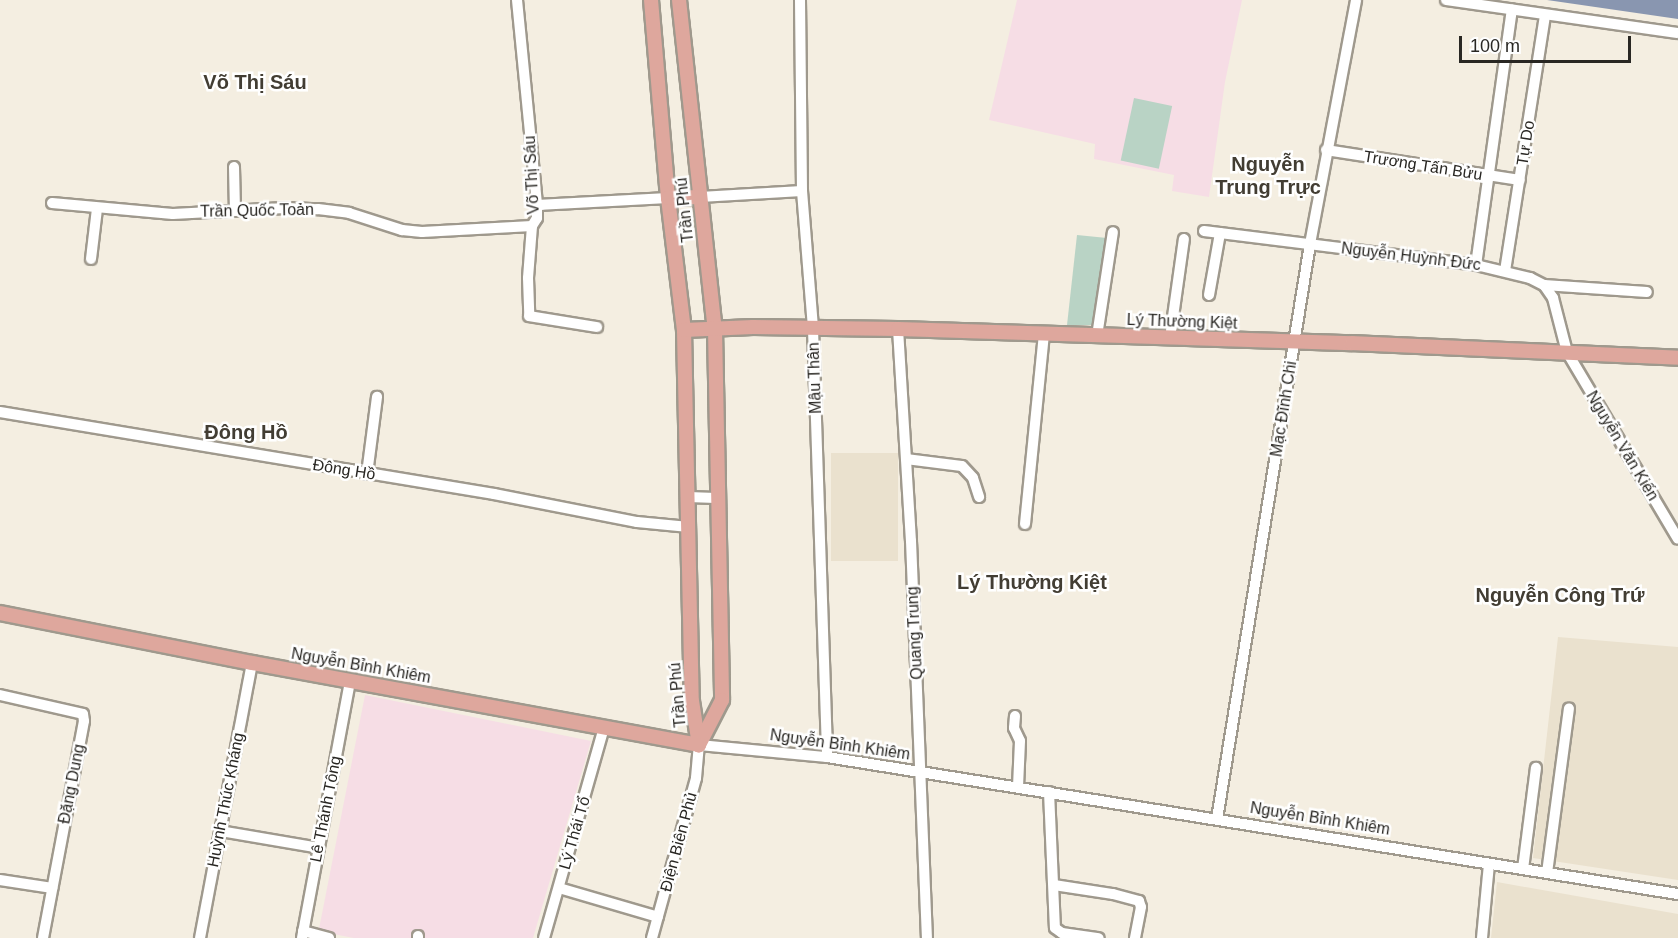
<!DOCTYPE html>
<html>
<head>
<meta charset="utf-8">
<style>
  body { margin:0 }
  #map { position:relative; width:1678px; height:938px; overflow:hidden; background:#f4eee1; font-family:Arial,sans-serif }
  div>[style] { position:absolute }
  .commercial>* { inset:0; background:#f6dde5 }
  .built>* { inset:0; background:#eae1ce; transform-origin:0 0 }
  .green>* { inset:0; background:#b9d3c5; transform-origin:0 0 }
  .water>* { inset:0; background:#8996b0 }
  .roads { filter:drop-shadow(2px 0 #9f998d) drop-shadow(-2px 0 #9f998d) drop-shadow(0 2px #9f998d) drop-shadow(0 -2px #9f998d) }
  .minor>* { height:10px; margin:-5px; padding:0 5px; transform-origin:5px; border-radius:5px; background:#fff }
  .major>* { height:14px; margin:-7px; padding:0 7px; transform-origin:7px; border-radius:7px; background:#dea79d }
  span { translate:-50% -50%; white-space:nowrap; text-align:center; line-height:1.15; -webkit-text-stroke:5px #fff; paint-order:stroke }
  .street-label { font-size:16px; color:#292723 }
  .quarter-label { font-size:20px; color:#423d33; font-weight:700 }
  .scale { position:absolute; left:1459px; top:36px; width:172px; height:27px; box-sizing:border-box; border:3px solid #292723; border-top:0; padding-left:8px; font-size:18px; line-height:21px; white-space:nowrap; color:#292723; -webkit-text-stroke:4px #fff; paint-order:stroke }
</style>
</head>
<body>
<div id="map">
  <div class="commercial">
    <i style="clip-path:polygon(1017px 0,1242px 0,1225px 82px,1209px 197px,1172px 191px,1174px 175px,1094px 159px,1095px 144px,989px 120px)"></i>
    <i style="clip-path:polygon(365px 695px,591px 741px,533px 938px,354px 938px,323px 932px,319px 929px)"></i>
  </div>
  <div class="built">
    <i style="left:831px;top:453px;width:67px;height:108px"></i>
    <i style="clip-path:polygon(1558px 637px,1678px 647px,1678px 880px,1533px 858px)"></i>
    <i style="clip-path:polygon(1497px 882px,1678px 914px,1678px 938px,1491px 938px)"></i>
  </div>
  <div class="green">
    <i style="left:1134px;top:98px;width:39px;height:64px;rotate:12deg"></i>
    <i style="clip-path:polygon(1077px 235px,1107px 238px,1094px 325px,1067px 325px)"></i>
  </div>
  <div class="water">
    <i style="clip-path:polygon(1547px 0,1678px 0,1678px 19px)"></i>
  </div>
  <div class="roads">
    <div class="minor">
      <i style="left:517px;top:0;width:206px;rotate:84.4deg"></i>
      <i style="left:537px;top:205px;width:13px;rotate:90deg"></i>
      <i style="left:537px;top:218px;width:9px;rotate:122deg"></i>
      <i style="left:532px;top:226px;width:52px;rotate:94.4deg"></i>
      <i style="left:528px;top:278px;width:38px;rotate:88deg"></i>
      <i style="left:529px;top:316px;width:69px;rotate:9.2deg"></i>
      <i style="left:800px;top:0;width:191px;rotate:89.4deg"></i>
      <i style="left:802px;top:191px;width:138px;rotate:85.4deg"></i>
      <i style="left:813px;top:329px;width:428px;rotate:88.1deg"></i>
      <i style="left:1446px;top:0;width:234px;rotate:8.1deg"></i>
      <i style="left:1326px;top:150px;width:196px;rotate:8.8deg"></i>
      <i style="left:234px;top:167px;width:44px;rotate:88.7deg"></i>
      <i style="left:700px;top:197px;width:102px;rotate:-3.4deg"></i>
      <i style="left:52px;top:203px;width:121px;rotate:5.2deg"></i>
      <i style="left:173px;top:214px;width:112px;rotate:-3.1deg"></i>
      <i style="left:285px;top:208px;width:33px;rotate:2deg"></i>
      <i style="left:318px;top:209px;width:31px;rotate:7deg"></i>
      <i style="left:349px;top:213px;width:56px;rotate:17.8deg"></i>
      <i style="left:402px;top:230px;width:20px;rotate:6deg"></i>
      <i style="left:422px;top:232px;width:110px;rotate:-3.1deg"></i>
      <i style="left:537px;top:205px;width:131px;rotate:-3.1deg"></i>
      <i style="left:1204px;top:231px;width:274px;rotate:7.1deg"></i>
      <i style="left:1476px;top:265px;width:56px;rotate:13.5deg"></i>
      <i style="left:1530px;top:278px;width:16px;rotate:27deg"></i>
      <i style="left:1544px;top:285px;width:16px;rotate:55deg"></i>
      <i style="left:1553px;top:298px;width:56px;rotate:75.5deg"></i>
      <i style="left:1567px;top:352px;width:217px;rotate:59.3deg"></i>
      <i style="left:91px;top:259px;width:50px;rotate:-83.2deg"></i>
      <i style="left:1476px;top:265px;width:258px;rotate:-82deg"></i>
      <i style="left:1505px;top:271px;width:259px;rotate:-81.1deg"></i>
      <i style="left:1544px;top:285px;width:103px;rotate:3.9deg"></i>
      <i style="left:1209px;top:295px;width:63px;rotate:-79.9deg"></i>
      <i style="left:898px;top:329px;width:212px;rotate:86.5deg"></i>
      <i style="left:911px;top:541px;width:397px;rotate:87.7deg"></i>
      <i style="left:1097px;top:336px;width:105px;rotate:-81.3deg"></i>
      <i style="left:1170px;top:338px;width:100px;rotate:-82deg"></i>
      <i style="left:0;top:412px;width:501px;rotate:9.42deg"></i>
      <i style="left:494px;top:494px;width:146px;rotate:11.1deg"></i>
      <i style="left:637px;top:522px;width:52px;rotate:5.5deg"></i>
      <i style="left:906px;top:459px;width:56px;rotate:7.1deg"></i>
      <i style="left:962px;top:466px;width:16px;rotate:47deg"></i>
      <i style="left:973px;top:478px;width:20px;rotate:72deg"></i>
      <i style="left:367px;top:474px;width:78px;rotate:-82.6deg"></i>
      <i style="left:688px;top:497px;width:28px;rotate:2deg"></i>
      <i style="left:1025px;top:524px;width:191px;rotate:-84.3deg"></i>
      <i style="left:0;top:695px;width:85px;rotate:12.9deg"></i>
      <i style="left:83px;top:714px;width:7px;rotate:82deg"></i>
      <i style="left:84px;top:721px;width:221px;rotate:100.7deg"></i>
      <i style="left:1015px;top:716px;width:12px;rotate:95deg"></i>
      <i style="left:1014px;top:728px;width:14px;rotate:65deg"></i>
      <i style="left:1020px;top:741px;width:45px;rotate:92.5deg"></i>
      <i style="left:1049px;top:792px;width:136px;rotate:87.5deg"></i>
      <i style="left:1055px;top:928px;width:9px;rotate:36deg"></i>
      <i style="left:1062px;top:933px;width:37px;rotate:8deg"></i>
      <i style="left:1217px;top:819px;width:582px;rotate:-80.81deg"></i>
      <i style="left:1310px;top:244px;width:248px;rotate:-79.3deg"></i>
      <i style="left:220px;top:831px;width:100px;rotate:9.7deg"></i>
      <i style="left:1523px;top:869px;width:102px;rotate:-82.7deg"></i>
      <i style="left:1547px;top:873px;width:166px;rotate:-82.4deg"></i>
      <i style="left:0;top:880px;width:53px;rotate:8.7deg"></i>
      <i style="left:1054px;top:885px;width:60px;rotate:8.7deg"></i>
      <i style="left:1113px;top:894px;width:27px;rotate:15deg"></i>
      <i style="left:1139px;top:901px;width:6px;rotate:72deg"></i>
      <i style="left:1141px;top:907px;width:32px;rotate:101deg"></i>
      <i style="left:559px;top:888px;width:103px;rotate:16.3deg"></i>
      <i style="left:303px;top:931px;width:27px;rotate:15deg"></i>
      <i style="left:200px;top:938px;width:280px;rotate:-79.3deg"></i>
      <i style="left:302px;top:938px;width:261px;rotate:-79.4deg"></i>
      <i style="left:418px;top:938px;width:2px;rotate:-90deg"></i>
      <i style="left:544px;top:938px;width:219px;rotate:-74.1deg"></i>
      <i style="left:652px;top:938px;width:166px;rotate:-74.6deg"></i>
      <i style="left:696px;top:778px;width:33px;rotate:-85deg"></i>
      <i style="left:699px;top:745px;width:129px;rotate:5.4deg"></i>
      <i style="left:827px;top:757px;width:862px;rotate:9.15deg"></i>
      <i style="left:1482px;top:938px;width:74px;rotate:-84.6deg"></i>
    </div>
    <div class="major">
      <i style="left:651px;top:0;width:199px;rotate:85.1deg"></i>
      <i style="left:668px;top:198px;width:133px;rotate:83.1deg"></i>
      <i style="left:684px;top:330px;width:371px;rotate:88.8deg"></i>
      <i style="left:692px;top:701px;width:45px;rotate:81deg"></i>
      <i style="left:679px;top:0;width:331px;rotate:83.8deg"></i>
      <i style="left:715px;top:329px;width:371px;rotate:88.9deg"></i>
      <i style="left:722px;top:700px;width:51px;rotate:117.1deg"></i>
      <i style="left:668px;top:198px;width:32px;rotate:-2deg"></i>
      <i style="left:684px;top:330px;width:69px;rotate:-2.5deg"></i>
      <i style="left:753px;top:327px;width:145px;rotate:0.8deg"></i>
      <i style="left:898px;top:329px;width:454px;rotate:1.8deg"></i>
      <i style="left:1352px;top:343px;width:326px;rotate:2.6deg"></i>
      <i style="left:0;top:613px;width:257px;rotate:11.2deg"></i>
      <i style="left:252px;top:663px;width:454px;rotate:10.4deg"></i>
    </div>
  </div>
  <div class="street-label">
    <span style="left:1526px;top:143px;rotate:-81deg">Tự Do</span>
    <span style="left:1423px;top:166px;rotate:9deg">Trương Tấn Bửu</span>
    <span style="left:532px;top:175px;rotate:-93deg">Võ Thị Sáu</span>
    <span style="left:685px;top:210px;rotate:-96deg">Trần Phú</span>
    <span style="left:257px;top:211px;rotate:-1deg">Trần Quốc Toản</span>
    <span style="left:1411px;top:257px;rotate:7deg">Nguyễn Huỳnh Đức</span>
    <span style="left:1182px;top:322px;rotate:2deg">Lý Thường Kiệt</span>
    <span style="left:815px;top:378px;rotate:-92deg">Mậu Thân</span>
    <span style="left:1284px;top:409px;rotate:-81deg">Mạc Đĩnh Chi</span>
    <span style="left:1622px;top:446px;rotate:59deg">Nguyễn Văn Kiến</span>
    <span style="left:344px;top:470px;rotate:9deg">Đông Hồ</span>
    <span style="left:915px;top:633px;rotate:-93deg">Quang Trung</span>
    <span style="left:361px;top:666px;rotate:10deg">Nguyễn Bỉnh Khiêm</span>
    <span style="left:678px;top:695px;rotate:-95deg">Trần Phú</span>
    <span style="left:840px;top:745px;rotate:8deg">Nguyễn Bỉnh Khiêm</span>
    <span style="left:72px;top:784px;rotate:-79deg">Đặng Dung</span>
    <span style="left:226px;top:800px;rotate:-79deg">Huỳnh Thúc Kháng</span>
    <span style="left:326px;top:809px;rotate:-79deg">Lê Thánh Tông</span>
    <span style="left:1320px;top:819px;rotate:9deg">Nguyễn Bỉnh Khiêm</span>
    <span style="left:575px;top:833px;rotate:-74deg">Lý Thái Tổ</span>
    <span style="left:679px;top:842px;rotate:-75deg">Điện Biên Phủ</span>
  </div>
  <div class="quarter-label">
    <span style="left:255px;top:82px">Võ Thị Sáu</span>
    <span style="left:1268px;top:176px">Nguyễn<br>Trung Trực</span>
    <span style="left:246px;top:432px">Đông Hồ</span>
    <span style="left:1032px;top:582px">Lý Thường Kiệt</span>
    <span style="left:1560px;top:595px">Nguyễn Công Trứ</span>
  </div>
  <div class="scale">100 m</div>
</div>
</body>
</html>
